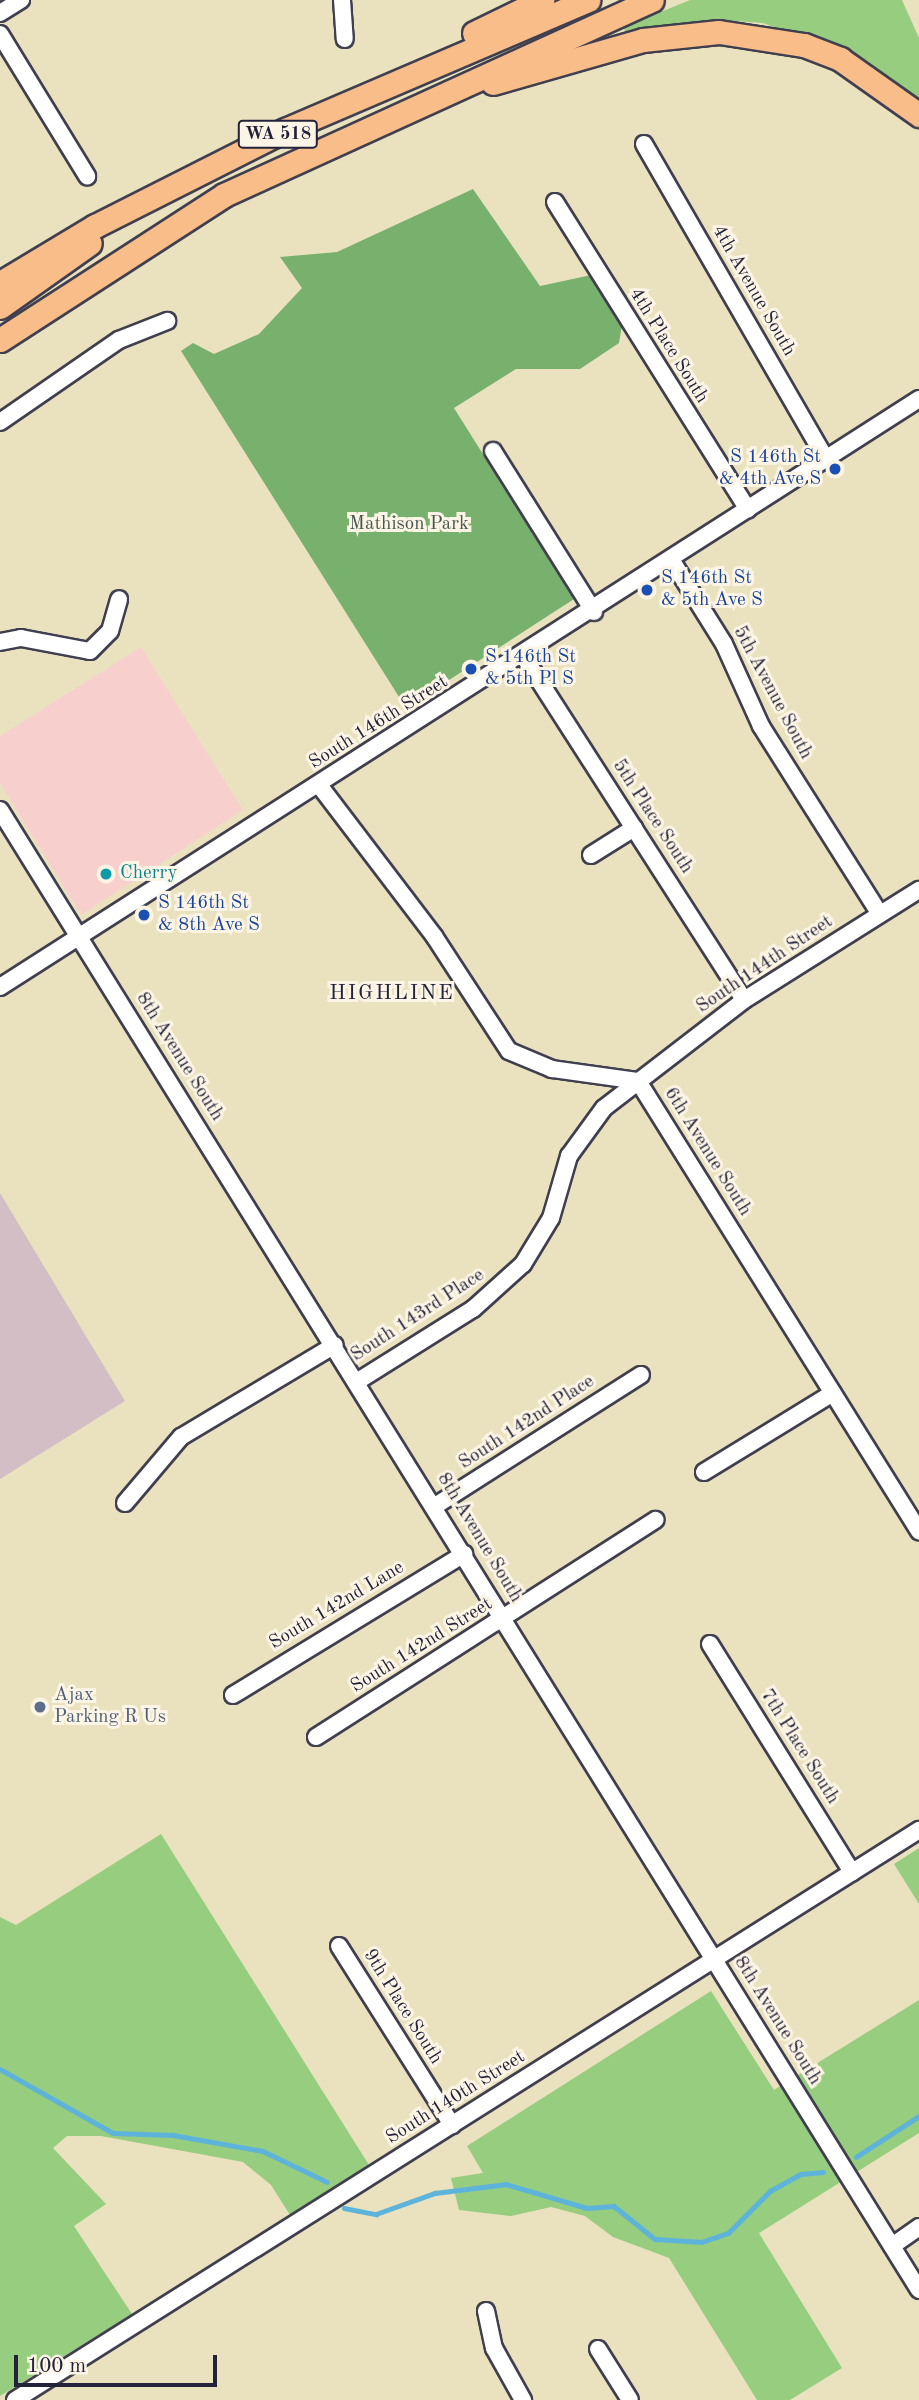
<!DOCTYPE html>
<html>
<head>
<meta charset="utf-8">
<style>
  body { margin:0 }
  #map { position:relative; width:919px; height:2400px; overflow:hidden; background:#eae2bf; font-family:"Old Standard TT",serif }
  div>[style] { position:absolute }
  .built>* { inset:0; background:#f7d0ce }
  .industrial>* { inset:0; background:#d2bec4 }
  .green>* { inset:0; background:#96cd7f }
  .forest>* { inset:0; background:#78b06e }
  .stream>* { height:4.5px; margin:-2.25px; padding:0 2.25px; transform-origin:2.25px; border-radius:2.25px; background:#5eb3da }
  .roads { filter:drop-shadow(2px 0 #403f4f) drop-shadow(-2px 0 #403f4f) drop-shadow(0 2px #403f4f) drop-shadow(0 -2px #403f4f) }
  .minor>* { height:16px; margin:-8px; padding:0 8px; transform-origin:8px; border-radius:8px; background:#fff }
  .highway>* { height:23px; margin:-11.5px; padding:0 11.5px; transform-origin:11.5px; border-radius:11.5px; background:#f8bd88 }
  .dots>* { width:19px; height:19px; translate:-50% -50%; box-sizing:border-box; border:4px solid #fcf5e5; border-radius:50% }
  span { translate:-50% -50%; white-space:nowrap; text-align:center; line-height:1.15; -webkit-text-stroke:6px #fcf5e5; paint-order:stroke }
  .shield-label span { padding:2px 5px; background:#fcf5e5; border:2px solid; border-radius:5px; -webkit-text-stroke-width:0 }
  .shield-label { font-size:18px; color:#22223b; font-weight:700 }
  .street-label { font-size:19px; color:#22223b }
  .transit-label { font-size:19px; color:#164399 }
  .right { translate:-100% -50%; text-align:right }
  .left { translate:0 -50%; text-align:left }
  .park-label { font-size:19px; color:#45554f }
  .culture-label { font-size:19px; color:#0d838f }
  .service-label { font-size:19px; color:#4e5e75 }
  .neighbourhood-label { font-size:21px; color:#22223b; letter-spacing:2px }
  .scale { position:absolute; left:14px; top:2355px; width:203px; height:32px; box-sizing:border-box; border:4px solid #22223b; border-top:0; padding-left:9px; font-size:21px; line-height:24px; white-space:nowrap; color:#22223b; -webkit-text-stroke:5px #fcf5e5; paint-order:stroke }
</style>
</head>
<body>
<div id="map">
  <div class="built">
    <i style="clip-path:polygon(141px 647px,243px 810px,81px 915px,0 783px,0 736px)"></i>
  </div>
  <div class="industrial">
    <i style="clip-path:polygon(0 1193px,125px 1401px,0 1479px)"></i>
  </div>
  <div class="green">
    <i style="clip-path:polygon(690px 0,902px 0,919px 38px,919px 104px,869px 62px,763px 23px,721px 20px,625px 33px,624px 27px)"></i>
    <i style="clip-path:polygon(161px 1834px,369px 2165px,290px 2215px,271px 2185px,243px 2162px,101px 2136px,67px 2136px,53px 2148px,106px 2204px,74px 2226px,132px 2314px,0 2396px,0 1917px,16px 1925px)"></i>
    <i style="clip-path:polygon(919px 1848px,919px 1904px,894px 1864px)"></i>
    <i style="clip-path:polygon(711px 1991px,774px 2090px,919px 2000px,919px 2133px,759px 2233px,842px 2368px,790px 2400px,757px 2400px,669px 2258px,613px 2237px,585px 2216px,551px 2207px,511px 2216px,459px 2210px,451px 2178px,483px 2173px,467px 2146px)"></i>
  </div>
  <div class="forest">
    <i style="clip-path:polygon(473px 189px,540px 286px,610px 271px,627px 296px,619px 343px,580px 369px,516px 369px,454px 408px,574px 599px,406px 708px,181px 351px,193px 343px,214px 354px,259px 334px,302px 288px,280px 257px,337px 252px)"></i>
  </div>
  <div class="stream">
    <i style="left:0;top:2069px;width:130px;rotate:29.5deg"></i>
    <i style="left:113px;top:2133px;width:60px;rotate:1.9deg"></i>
    <i style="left:173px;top:2135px;width:91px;rotate:10.1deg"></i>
    <i style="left:263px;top:2151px;width:71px;rotate:25.8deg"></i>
    <i style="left:856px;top:2157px;width:75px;rotate:-33.1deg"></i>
    <i style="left:344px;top:2208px;width:33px;rotate:11deg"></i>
    <i style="left:376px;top:2214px;width:63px;rotate:-19.6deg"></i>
    <i style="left:435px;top:2193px;width:72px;rotate:-7.2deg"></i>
    <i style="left:506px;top:2184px;width:84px;rotate:16.5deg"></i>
    <i style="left:587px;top:2208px;width:27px;rotate:-4deg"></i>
    <i style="left:614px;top:2206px;width:53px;rotate:38.8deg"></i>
    <i style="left:655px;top:2239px;width:47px;rotate:3.7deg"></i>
    <i style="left:702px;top:2242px;width:28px;rotate:-19deg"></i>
    <i style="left:728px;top:2233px;width:59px;rotate:-45deg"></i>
    <i style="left:770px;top:2191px;width:35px;rotate:-29deg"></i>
    <i style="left:801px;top:2174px;width:22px;rotate:-5deg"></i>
  </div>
  <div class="roads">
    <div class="minor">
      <i style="left:342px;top:0;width:39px;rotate:86deg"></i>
      <i style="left:0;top:13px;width:25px;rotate:-32deg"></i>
      <i style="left:0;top:34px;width:167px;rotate:58.5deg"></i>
      <i style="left:644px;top:144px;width:364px;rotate:60deg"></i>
      <i style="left:555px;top:202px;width:363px;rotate:57.9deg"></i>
      <i style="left:0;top:422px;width:145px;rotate:-34.6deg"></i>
      <i style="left:119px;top:340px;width:52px;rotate:-21.6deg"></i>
      <i style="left:493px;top:451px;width:190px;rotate:57.9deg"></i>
      <i style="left:672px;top:561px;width:98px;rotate:57.9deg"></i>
      <i style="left:724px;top:644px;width:90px;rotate:65.7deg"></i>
      <i style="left:761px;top:726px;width:222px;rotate:57.7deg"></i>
      <i style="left:0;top:642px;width:21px;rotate:-11deg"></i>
      <i style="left:21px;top:638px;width:70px;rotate:10.7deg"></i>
      <i style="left:90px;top:651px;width:28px;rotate:-45deg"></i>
      <i style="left:110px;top:631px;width:33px;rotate:-74deg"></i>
      <i style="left:524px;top:657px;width:407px;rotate:57.3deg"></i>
      <i style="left:319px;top:785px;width:190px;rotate:52.7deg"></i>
      <i style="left:434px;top:936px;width:137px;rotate:56.9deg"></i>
      <i style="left:509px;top:1051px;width:47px;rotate:22.7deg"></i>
      <i style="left:552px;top:1069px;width:87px;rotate:7.9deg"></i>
      <i style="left:638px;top:1081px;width:531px;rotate:58.02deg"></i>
      <i style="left:0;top:810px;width:1742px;rotate:58.16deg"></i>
      <i style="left:591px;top:855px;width:51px;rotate:-32.1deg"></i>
      <i style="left:0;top:987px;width:1091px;rotate:-32.61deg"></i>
      <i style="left:358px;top:1381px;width:136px;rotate:-32.1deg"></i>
      <i style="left:473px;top:1309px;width:67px;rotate:-42deg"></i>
      <i style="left:523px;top:1264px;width:54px;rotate:-58.7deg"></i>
      <i style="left:551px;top:1218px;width:65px;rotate:-73.8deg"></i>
      <i style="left:569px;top:1156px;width:59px;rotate:-53.9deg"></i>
      <i style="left:604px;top:1108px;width:177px;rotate:-37.6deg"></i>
      <i style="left:744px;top:1000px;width:207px;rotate:-32.2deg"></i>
      <i style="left:704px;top:1472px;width:151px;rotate:-31.5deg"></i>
      <i style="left:125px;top:1503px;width:87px;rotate:-49.7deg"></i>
      <i style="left:181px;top:1437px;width:179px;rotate:-30.9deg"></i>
      <i style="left:435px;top:1506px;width:244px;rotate:-32.5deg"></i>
      <i style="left:710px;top:1644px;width:269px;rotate:58.1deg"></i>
      <i style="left:233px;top:1695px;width:271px;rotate:-31.4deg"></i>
      <i style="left:316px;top:1737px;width:403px;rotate:-32.6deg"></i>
      <i style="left:339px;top:1946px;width:212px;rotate:57.7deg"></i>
      <i style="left:892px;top:2246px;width:33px;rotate:-35deg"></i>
      <i style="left:486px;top:2311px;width:38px;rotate:78deg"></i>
      <i style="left:494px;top:2348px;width:60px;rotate:60.9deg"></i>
      <i style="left:598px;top:2349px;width:60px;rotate:57.9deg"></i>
      <i style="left:15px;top:2400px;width:1069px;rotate:-32.23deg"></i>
    </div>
    <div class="highway">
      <i style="left:474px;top:33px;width:76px;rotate:-25.9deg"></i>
      <i style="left:493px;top:83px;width:156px;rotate:-16deg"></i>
      <i style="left:643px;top:40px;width:76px;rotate:-6deg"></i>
      <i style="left:719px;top:32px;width:86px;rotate:8.7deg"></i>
      <i style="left:804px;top:45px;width:39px;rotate:21deg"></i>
      <i style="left:840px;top:59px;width:97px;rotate:35.3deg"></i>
      <i style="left:0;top:283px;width:111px;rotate:-31deg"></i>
      <i style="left:95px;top:226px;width:213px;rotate:-26.8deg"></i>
      <i style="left:285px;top:130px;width:330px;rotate:-23.2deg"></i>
      <i style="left:0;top:307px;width:110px;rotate:-35.4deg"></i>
      <i style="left:0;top:340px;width:267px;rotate:-32.9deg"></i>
      <i style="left:224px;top:195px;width:470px;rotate:-24.5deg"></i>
    </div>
  </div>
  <div class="dots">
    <i style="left:835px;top:469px;background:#1a4fb4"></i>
    <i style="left:647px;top:590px;background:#1a4fb4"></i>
    <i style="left:471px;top:669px;background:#1a4fb4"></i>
    <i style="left:106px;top:874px;background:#0f9aa8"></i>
    <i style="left:144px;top:915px;background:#1a4fb4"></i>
    <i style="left:40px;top:1707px;background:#5c6f8a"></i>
  </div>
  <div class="shield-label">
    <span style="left:278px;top:134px">WA 518</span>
  </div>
  <div class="street-label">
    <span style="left:753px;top:291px;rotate:60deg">4th Avenue South</span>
    <span style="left:668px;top:346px;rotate:58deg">4th Place South</span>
    <span style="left:772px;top:693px;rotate:62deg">5th Avenue South</span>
    <span style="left:379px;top:723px;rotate:-32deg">South 146th Street</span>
    <span style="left:652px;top:817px;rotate:57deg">5th Place South</span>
    <span style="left:765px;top:965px;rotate:-34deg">South 144th Street</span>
    <span style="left:179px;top:1057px;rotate:58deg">8th Avenue South</span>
    <span style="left:707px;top:1152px;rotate:58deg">6th Avenue South</span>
    <span style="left:418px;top:1316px;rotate:-33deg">South 143rd Place</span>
    <span style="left:527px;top:1423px;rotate:-33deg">South 142nd Place</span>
    <span style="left:479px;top:1538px;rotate:59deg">8th Avenue South</span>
    <span style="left:337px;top:1606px;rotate:-31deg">South 142nd Lane</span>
    <span style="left:422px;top:1646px;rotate:-32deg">South 142nd Street</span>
    <span style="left:799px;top:1747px;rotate:58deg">7th Place South</span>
    <span style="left:402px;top:2007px;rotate:58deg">9th Place South</span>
    <span style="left:777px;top:2021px;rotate:58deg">8th Avenue South</span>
    <span style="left:456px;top:2098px;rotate:-32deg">South 140th Street</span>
  </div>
  <div class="transit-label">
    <span class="right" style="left:821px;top:469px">S 146th St<br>&amp; 4th Ave S</span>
    <span class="left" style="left:661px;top:590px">S 146th St<br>&amp; 5th Ave S</span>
    <span class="left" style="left:485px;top:669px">S 146th St<br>&amp; 5th Pl S</span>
    <span class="left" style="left:158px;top:915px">S 146th St<br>&amp; 8th Ave S</span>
  </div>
  <div class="park-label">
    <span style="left:409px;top:525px">Mathison Park</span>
  </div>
  <div class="culture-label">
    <span class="left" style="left:120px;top:874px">Cherry</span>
  </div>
  <div class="service-label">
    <span class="left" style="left:54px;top:1707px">Ajax<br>Parking R Us</span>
  </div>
  <div class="neighbourhood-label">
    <span style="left:392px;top:994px">HIGHLINE</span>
  </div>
  <div class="scale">100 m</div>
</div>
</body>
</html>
